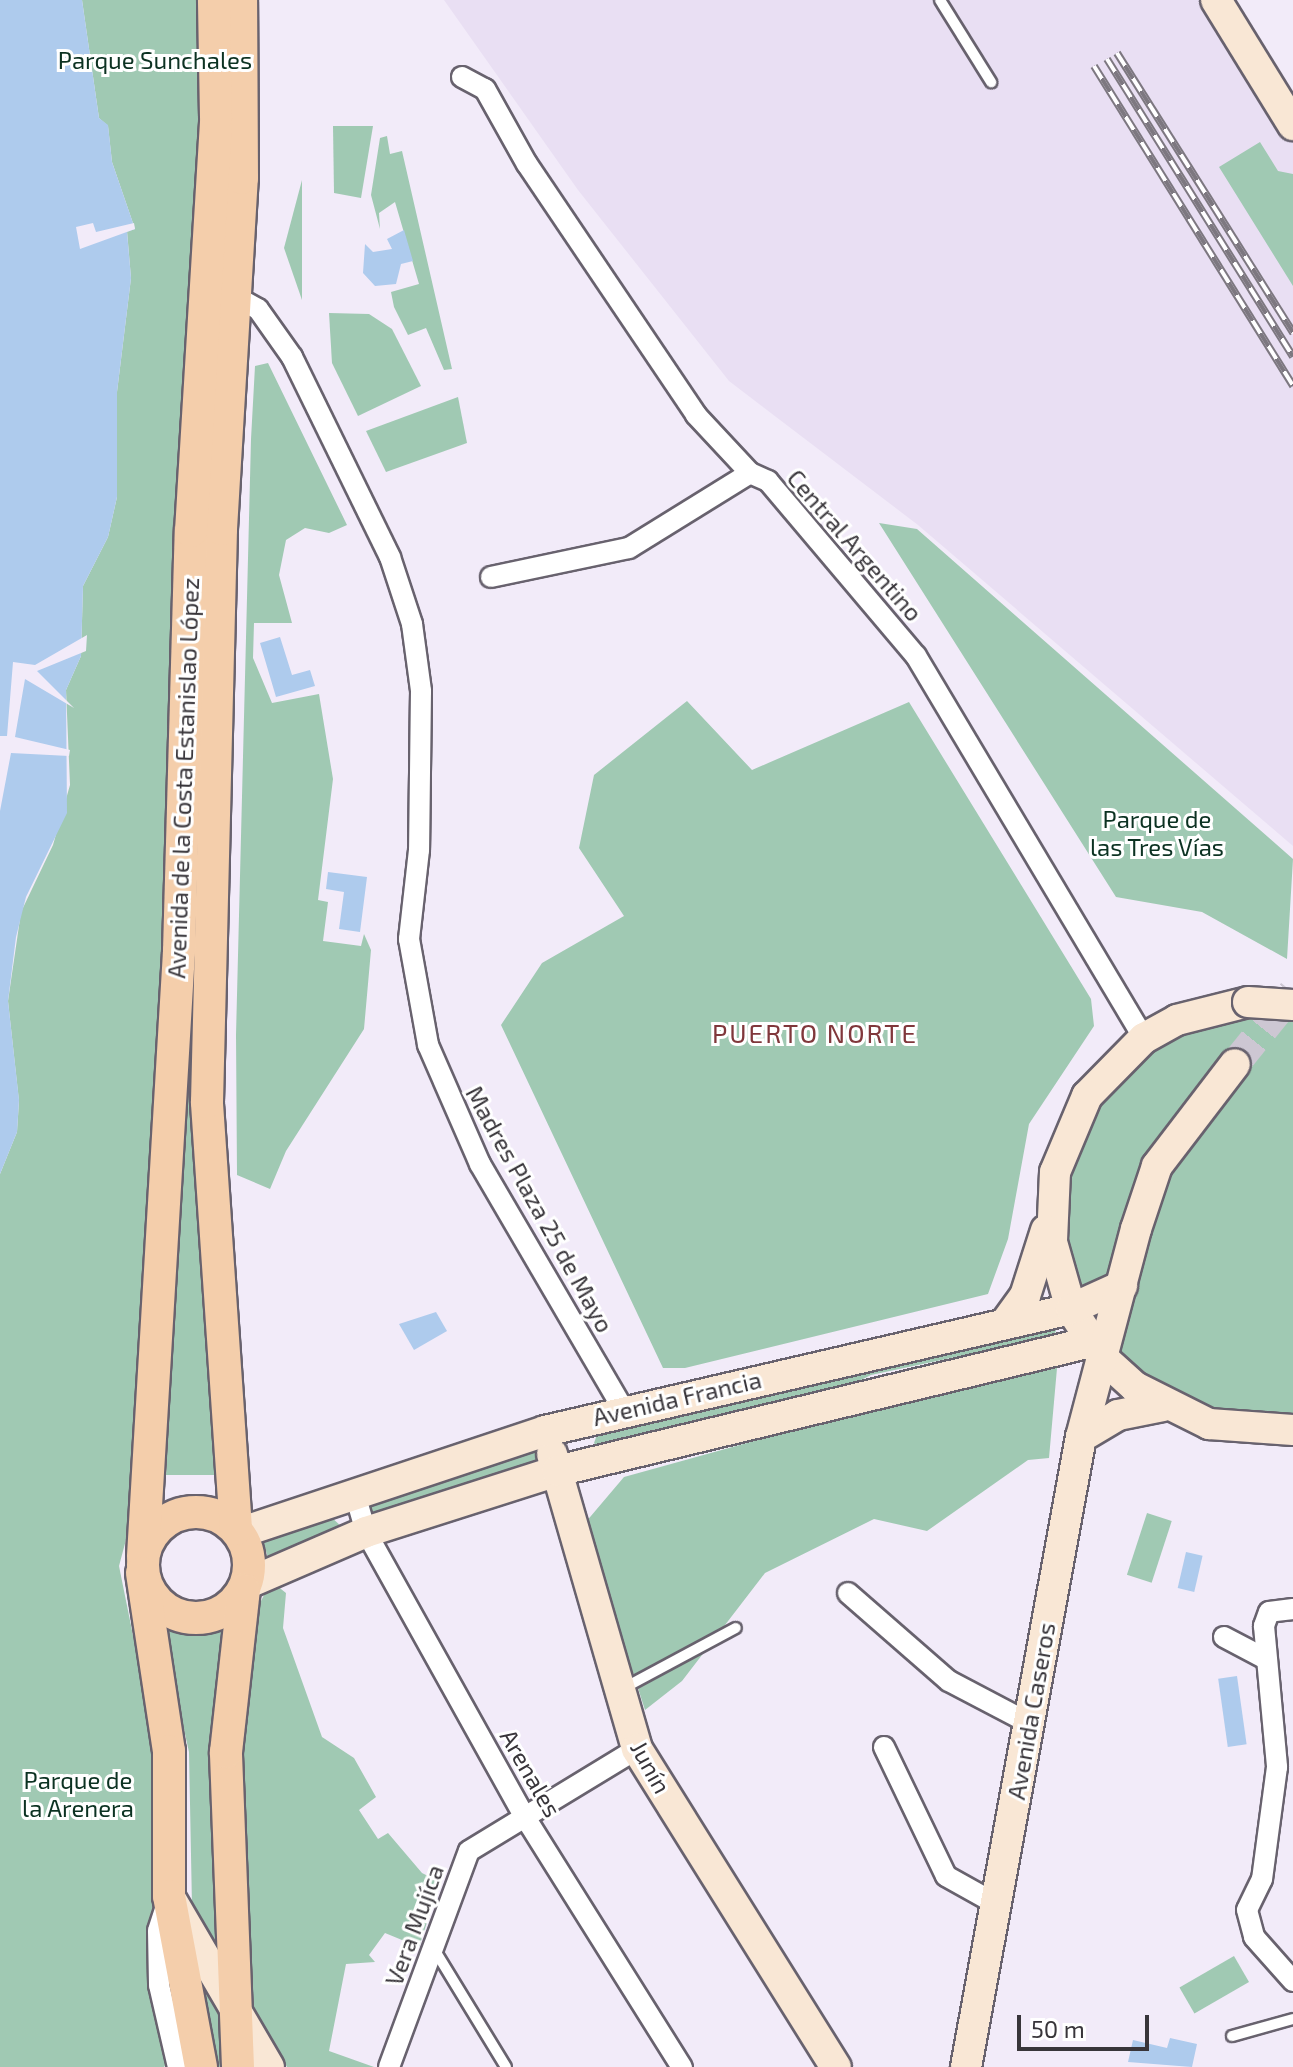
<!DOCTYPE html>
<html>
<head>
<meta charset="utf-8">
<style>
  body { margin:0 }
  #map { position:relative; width:1293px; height:2067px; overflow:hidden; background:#f2ebf9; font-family:"Exo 2",sans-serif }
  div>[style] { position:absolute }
  .built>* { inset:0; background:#e9dff3 }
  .green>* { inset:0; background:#a0c9b3; transform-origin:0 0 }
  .water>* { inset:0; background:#aecbed; transform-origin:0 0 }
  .pier>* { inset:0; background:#f2ebf9 }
  .secondary-tunnel>* { height:30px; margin-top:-15px; transform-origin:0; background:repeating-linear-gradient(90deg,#cdc7d3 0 30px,transparent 0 45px) }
  .roads { filter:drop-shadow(2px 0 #68626e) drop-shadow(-2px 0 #68626e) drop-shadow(0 2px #68626e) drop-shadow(0 -2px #68626e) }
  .lane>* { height:10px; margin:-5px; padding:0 5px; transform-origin:5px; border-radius:5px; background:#fff }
  .street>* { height:20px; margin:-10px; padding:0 10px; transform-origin:10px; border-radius:10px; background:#fff }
  .secondary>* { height:30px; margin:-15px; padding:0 15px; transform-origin:15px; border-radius:15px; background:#f9e7d5 }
  .primary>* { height:32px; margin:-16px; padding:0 16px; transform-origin:16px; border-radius:16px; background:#f4ceab }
  .primary>.ring { margin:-16px; padding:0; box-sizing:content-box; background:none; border:32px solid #f4ceab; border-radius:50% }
  .rail>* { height:8px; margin-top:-4px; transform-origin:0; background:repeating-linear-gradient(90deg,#fff 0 15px,#7d7880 0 30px); box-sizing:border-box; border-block:2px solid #7d7880 }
  .bridges { filter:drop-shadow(2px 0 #68626e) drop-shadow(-2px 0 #68626e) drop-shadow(0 2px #68626e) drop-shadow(0 -2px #68626e) }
  .secondary-bridge>* { height:30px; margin:-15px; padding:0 15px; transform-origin:15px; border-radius:15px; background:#f9e7d5 }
  span { translate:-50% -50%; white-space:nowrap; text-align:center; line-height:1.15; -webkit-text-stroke:6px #fff; paint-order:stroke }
  .park-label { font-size:24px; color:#0c3222 }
  .street-label { font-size:24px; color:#38353a }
  .neighbourhood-label { font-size:26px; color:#80373b; letter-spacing:2px }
  .scale { position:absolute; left:1017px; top:2015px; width:132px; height:36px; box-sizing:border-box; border:4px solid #38353a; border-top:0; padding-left:10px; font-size:24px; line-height:28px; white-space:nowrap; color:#38353a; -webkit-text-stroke:6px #fff; paint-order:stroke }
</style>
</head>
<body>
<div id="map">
  <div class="built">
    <i style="clip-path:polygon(444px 0,1216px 0,1293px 125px,1293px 846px,918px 525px,729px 381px,578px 190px)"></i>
  </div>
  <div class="green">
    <i style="clip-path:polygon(82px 0,214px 0,167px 925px,131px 1521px,119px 1566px,146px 1700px,155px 1789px,152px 1962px,169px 2059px,164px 2067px,0 2067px,0 1174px,17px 1132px,19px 1101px,8px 1001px,21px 912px,53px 845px,70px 785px,66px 690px,81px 656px,83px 586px,108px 537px,117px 497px,117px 392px,131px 278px,127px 231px,135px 229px,112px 162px,108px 126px,99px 118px)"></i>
    <i style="clip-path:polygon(333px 126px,373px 126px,361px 198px,334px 193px)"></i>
    <i style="clip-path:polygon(387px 136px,390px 154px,402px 151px,452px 369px,444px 370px,426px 328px,408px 335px,394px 307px,391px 292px,419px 284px,395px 202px,379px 213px,380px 229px,371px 195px,380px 138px)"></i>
    <i style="clip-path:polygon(1260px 142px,1278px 171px,1293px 174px,1293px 286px,1219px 167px)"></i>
    <i style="clip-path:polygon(302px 180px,302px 300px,284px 248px)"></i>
    <i style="clip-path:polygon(329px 313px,369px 314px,392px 329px,421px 386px,358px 416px,332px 363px)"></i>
    <i style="clip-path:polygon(268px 363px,347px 525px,329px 533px,305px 528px,286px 540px,279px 575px,292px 623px,254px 623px,253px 658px,272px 703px,319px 694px,333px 779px,318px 900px,328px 902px,323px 941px,361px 946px,364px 934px,371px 950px,364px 1029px,286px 1151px,270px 1189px,237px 1175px,236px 1035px,251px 439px,255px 366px)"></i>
    <i style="clip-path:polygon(458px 397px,467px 443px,386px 472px,366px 431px)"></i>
    <i style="clip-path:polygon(879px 523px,917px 529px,1293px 859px,1287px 959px,1202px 912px,1116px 897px)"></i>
    <i style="clip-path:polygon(687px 701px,752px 770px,909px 702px,1091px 999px,1094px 1026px,1029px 1124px,1008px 1239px,988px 1294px,685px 1368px,663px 1368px,501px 1025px,542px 963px,624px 916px,579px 848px,594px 775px)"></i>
    <i style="clip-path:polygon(189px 1004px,195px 1005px,194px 1136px,209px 1363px,224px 1475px,166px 1475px)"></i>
    <i style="clip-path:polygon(1293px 1005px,1293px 1430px,1258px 1432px,1103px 1358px,1052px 1242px,1087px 1096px,1211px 1008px)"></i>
    <i style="clip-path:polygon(1058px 1325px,1054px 1336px,871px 1375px,837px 1392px,600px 1449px,594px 1443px,599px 1429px)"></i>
    <i style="clip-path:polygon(1058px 1357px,1049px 1458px,1028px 1460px,927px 1531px,874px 1519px,765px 1573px,682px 1681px,645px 1710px,585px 1523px,624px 1477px)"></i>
    <i style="clip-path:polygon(525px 1451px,537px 1452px,540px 1466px,375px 1520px,370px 1514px,369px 1505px)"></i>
    <i style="left:1147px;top:1513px;width:26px;height:65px;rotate:18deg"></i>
    <i style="clip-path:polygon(329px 1515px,343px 1528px,269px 1561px,262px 1538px)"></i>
    <i style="clip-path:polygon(271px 1581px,286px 1593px,283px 1628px,322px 1737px,354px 1758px,376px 1797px,359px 1810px,378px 1839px,388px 1833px,422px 1873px,440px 1882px,419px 1947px,385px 1933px,369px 1955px,375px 1962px,346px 1964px,329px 2051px,374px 2067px,287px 2067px,250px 2004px,232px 1871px,250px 1623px)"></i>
    <i style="clip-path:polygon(161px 1626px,199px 1636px,229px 1626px,218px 1947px,192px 1906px,189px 1752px)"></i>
    <i style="left:1234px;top:1956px;width:30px;height:63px;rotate:60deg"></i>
    <i style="clip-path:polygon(199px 1968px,225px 2012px,231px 2067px,208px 2067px)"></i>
  </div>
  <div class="water">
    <i style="clip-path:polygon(0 0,82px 0,99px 118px,108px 125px,112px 162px,135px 229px,127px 232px,131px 278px,117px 392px,117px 497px,108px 537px,83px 586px,81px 656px,66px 690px,67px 813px,26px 897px,16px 937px,8px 1001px,19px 1100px,17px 1132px,0 1174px)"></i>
    <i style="clip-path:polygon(404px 230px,413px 261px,401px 264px,396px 284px,375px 286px,363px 273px,365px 244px,373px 252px,392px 249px,387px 239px)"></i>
    <i style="clip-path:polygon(280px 637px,292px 675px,310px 670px,315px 686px,276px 697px,260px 643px)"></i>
    <i style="clip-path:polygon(328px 872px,367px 877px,360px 932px,339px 929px,344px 892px,326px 889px)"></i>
    <i style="clip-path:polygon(436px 1312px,447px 1331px,414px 1350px,399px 1324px)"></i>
    <i style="left:1186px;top:1552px;width:17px;height:37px;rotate:13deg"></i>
    <i style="left:1237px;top:1676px;width:69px;height:19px;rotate:82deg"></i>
    <i style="clip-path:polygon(1170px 2038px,1197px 2044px,1192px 2067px,1128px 2062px,1133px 2040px,1167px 2048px)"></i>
  </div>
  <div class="pier">
    <i style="clip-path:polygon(93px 223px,96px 232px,134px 223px,135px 229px,80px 249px,76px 227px)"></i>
    <i style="clip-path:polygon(87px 635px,86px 651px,37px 671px,74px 708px,25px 679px,15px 737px,70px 750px,69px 756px,11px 753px,0 811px,0 736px,7px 736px,13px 662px,35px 665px)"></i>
  </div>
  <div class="secondary-tunnel">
    <i style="left:1235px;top:1064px;width:92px;rotate:-51.1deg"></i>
  </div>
  <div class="roads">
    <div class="lane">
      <i style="left:940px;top:0;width:97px;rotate:58.1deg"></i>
      <i style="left:622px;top:1689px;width:129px;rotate:-28.2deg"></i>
      <i style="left:434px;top:1949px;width:138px;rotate:58.6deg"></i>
      <i style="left:1232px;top:2036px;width:63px;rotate:-15.6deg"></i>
    </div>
    <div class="street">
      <i style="left:462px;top:77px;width:26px;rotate:28deg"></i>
      <i style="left:485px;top:89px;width:86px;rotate:60.8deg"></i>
      <i style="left:527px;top:164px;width:303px;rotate:56deg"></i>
      <i style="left:696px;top:415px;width:79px;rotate:47deg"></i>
      <i style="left:750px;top:473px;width:20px;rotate:24deg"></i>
      <i style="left:768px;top:481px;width:229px;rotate:49.8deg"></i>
      <i style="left:916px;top:656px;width:445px;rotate:59.2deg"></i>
      <i style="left:229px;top:293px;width:33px;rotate:29deg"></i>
      <i style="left:258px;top:309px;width:59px;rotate:54.7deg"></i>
      <i style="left:292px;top:357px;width:223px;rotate:63.9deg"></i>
      <i style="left:390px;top:557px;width:71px;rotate:71.8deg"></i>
      <i style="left:412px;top:624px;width:68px;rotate:82.3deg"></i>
      <i style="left:421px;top:691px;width:159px;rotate:90.7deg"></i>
      <i style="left:419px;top:850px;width:90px;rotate:96.4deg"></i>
      <i style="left:409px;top:939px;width:108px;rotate:79.8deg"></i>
      <i style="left:428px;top:1045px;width:130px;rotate:66.4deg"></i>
      <i style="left:480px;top:1164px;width:284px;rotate:59.7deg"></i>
      <i style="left:491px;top:577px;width:141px;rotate:-11.9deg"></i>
      <i style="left:629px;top:548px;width:142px;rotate:-31.8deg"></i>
      <i style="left:355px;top:1494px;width:40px;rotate:74deg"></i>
      <i style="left:366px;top:1532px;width:323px;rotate:60.9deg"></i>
      <i style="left:523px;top:1814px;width:299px;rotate:57.9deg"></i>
      <i style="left:848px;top:1593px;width:134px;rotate:41.1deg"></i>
      <i style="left:949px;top:1681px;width:90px;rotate:27.7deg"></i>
      <i style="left:1293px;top:1609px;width:24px;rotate:173deg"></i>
      <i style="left:1269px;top:1612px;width:15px;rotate:110deg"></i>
      <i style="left:1264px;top:1626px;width:142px;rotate:84.7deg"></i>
      <i style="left:1277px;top:1767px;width:113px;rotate:97.6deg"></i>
      <i style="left:1262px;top:1879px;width:34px;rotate:116deg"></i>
      <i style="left:1247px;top:1910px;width:28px;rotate:75deg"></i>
      <i style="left:1254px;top:1937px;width:59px;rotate:48.4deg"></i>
      <i style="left:1224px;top:1637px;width:47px;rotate:27.6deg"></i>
      <i style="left:884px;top:1747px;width:143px;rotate:64.3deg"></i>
      <i style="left:946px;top:1876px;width:57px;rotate:29.2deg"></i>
      <i style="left:167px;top:1903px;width:29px;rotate:108deg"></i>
      <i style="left:158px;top:1931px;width:54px;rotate:88.9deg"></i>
      <i style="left:159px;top:1985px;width:84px;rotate:77deg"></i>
      <i style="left:389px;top:2067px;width:230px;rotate:-69.7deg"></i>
      <i style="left:469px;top:1851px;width:197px;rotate:-31.3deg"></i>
    </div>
    <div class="secondary">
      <i style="left:1216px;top:0;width:147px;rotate:58.4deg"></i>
      <i style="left:1248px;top:1002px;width:73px;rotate:165.8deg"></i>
      <i style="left:1177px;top:1020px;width:38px;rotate:151deg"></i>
      <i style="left:1144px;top:1038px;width:81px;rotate:134.5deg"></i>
      <i style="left:1087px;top:1096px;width:82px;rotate:112.8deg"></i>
      <i style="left:1055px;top:1172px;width:70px;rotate:92.5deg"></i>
      <i style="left:1052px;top:1242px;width:70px;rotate:74.2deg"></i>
      <i style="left:1071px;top:1309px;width:59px;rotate:56.9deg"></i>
      <i style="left:1103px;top:1358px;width:43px;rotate:42.2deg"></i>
      <i style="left:1135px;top:1387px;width:83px;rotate:26.6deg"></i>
      <i style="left:1209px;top:1424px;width:84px;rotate:4.1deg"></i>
      <i style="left:1006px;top:1322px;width:32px;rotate:-54deg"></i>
      <i style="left:1025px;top:1296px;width:69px;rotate:-72.3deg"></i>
      <i style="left:1081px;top:1437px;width:43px;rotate:-30.7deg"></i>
      <i style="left:1118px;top:1415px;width:46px;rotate:-11.3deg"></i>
      <i style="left:552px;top:1454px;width:307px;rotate:73.9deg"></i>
      <i style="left:637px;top:1749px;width:375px;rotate:58deg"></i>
      <i style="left:239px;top:1533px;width:323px;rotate:-18.4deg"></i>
      <i style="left:545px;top:1431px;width:540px;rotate:-13.06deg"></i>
      <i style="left:1071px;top:1309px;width:56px;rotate:-24.3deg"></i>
      <i style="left:246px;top:1584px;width:131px;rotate:-23.4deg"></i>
      <i style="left:366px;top:1532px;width:201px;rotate:-17.7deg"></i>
      <i style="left:557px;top:1471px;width:549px;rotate:-13.58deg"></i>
      <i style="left:172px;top:1901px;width:192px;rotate:59.7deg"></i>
      <i style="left:966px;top:2067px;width:640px;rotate:-79.66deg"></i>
      <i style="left:1081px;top:1437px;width:215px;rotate:-75.2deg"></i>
      <i style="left:1136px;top:1229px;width:66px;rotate:-71.6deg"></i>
      <i style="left:1157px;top:1166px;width:128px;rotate:-52.6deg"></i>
    </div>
    <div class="primary">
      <i class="ring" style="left:143px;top:1512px;width:74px;height:74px"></i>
      <i style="left:236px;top:1529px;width:428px;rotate:-93.9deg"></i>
      <i style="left:207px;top:1102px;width:573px;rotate:-88.6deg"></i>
      <i style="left:221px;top:529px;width:352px;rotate:-86.6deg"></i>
      <i style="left:242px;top:178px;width:178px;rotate:-90.3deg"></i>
      <i style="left:143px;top:1556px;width:606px;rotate:-86.59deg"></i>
      <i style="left:179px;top:951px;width:420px;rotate:-88.4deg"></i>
      <i style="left:191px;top:531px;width:415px;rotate:-86.5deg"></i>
      <i style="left:216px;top:117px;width:117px;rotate:-91deg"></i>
      <i style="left:142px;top:1573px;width:180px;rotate:81.4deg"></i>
      <i style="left:169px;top:1751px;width:145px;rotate:90deg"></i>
      <i style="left:169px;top:1896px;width:174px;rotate:79.4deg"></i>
      <i style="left:238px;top:2067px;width:315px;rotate:-92.2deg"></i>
      <i style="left:226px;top:1752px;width:163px;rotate:-83.7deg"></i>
    </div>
  </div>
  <div class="rail">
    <i style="left:1117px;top:53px;width:331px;rotate:57.8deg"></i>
    <i style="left:1107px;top:59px;width:351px;rotate:58deg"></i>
    <i style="left:1094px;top:66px;width:377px;rotate:58.1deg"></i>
  </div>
  <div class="bridges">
    <div class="secondary-bridge">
      <i style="left:1248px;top:1002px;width:45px;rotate:3.8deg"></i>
    </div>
  </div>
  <div class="park-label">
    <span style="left:155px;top:60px">Parque Sunchales</span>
    <span style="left:1157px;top:833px">Parque de<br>las Tres Vías</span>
    <span style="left:78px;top:1794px">Parque de<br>la Arenera</span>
  </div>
  <div class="street-label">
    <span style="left:855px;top:545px;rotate:49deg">Central Argentino</span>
    <span style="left:183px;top:778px;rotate:-88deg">Avenida de la Costa Estanislao López</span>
    <span style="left:540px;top:1209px;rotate:61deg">Madres Plaza 25 de Mayo</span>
    <span style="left:677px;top:1398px;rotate:-13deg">Avenida Francia</span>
    <span style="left:1031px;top:1711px;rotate:-80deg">Avenida Caseros</span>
    <span style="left:651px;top:1767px;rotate:61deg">Junín</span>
    <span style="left:531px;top:1773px;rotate:60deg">Arenales</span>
    <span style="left:414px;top:1925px;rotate:-70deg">Vera Mujíca</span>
  </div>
  <div class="neighbourhood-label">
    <span style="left:815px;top:1033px">PUERTO NORTE</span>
  </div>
  <div class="scale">50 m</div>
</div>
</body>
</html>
